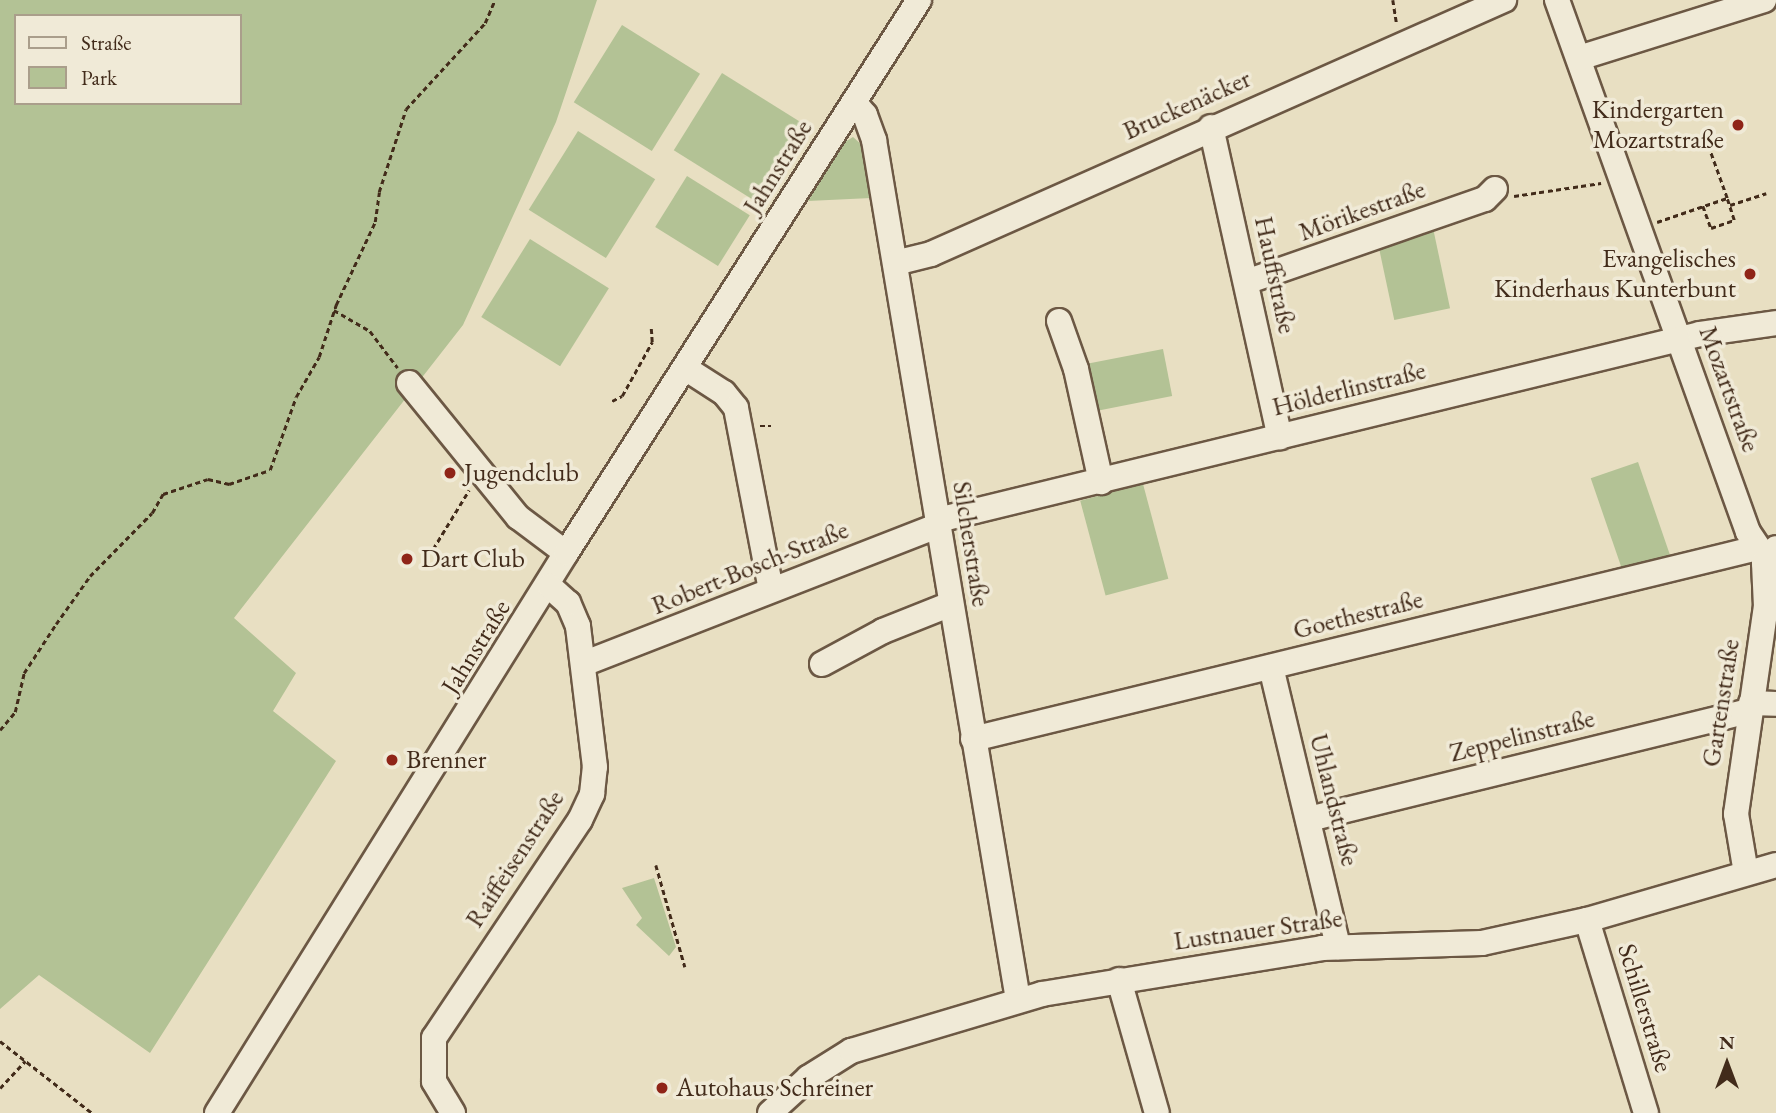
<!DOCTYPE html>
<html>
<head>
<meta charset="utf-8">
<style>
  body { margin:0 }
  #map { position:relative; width:1776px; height:1113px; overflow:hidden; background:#e8dfc2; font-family:"EB Garamond",serif }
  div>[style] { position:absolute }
  .green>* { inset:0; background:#b3c295; transform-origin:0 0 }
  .path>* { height:2.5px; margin-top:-1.25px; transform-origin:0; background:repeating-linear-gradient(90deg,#422b1a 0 5px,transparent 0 8.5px) }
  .roads { filter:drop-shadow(2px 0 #6c5844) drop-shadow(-2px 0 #6c5844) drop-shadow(0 2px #6c5844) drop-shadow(0 -2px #6c5844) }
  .minor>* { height:24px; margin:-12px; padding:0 12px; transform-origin:12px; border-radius:12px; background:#f0ead7 }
  .dots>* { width:19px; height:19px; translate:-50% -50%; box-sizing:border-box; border:4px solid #f0ead7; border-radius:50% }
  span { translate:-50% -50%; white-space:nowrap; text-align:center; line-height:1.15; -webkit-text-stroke:7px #f0ead7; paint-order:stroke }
  .street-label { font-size:26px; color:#422b1a }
  .poi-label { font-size:26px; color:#422b1a }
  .right { translate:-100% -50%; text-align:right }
  .left { translate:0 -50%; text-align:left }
  .legend { position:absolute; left:14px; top:14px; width:228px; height:91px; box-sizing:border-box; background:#f0ead7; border:2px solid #aa9e8b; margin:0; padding:9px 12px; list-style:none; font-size:21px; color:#422b1a }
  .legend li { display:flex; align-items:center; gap:14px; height:35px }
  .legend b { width:35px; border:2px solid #aa9e8b }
  .north { position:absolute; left:1692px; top:1029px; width:70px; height:70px; -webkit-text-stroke:5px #f0ead7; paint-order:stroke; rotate:0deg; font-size:19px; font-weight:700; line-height:28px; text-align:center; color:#422b1a }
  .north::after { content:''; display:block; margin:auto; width:24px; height:32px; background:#422b1a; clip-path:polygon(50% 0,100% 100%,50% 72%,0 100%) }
</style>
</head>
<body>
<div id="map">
  <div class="green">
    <i style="clip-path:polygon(evenodd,0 0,597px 0,556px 122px,463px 325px,234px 618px,296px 673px,273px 711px,336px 761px,150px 1053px,39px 975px,0 1009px,0 0,16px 16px,240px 16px,240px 103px,16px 103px,16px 16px)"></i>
    <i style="left:622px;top:25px;width:92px;height:91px;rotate:32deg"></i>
    <i style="left:722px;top:73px;width:92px;height:91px;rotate:32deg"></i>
    <i style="left:578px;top:131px;width:91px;height:93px;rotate:32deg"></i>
    <i style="clip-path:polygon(853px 137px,863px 146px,871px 198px,808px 201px,845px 142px)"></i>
    <i style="left:687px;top:176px;width:74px;height:60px;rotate:32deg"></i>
    <i style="left:1433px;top:228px;width:82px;height:57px;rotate:78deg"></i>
    <i style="left:530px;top:239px;width:93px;height:92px;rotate:32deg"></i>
    <i style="left:1163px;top:349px;width:48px;height:80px;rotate:79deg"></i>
    <i style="left:1638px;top:462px;width:102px;height:50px;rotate:71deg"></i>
    <i style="left:1143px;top:484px;width:98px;height:65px;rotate:75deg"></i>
    <i style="clip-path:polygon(654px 878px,676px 947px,669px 956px,636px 925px,642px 918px,622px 888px)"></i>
  </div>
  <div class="path">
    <i style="left:1393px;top:0;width:24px;rotate:81deg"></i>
    <i style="left:1514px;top:196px;width:88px;rotate:-8.5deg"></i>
    <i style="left:1730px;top:205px;width:38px;rotate:-18deg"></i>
    <i style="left:1703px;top:206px;width:23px;rotate:70deg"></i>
    <i style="left:1711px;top:228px;width:24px;rotate:-19deg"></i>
    <i style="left:1734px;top:220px;width:22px;rotate:-108deg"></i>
    <i style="left:1657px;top:222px;width:74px;rotate:-18.9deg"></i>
    <i style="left:1727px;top:198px;width:68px;rotate:-109.8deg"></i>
    <i style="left:334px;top:310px;width:42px;rotate:30.3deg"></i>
    <i style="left:370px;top:331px;width:46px;rotate:52.9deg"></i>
    <i style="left:612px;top:401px;width:11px;rotate:-27deg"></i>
    <i style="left:622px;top:396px;width:62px;rotate:-60.9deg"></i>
    <i style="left:652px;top:342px;width:14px;rotate:-94deg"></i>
    <i style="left:760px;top:426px;width:11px"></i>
    <i style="left:433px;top:549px;width:69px;rotate:-58.6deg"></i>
    <i style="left:0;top:730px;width:23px;rotate:-50deg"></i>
    <i style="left:15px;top:712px;width:40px;rotate:-77deg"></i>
    <i style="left:24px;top:673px;width:59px;rotate:-56.9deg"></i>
    <i style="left:56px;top:624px;width:59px;rotate:-54.7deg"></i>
    <i style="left:90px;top:576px;width:88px;rotate:-45.5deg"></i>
    <i style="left:152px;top:513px;width:22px;rotate:-60deg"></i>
    <i style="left:163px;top:494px;width:47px;rotate:-18.4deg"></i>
    <i style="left:208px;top:479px;width:22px;rotate:13deg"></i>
    <i style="left:229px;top:484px;width:43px;rotate:-18.9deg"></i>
    <i style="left:270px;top:470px;width:77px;rotate:-70.4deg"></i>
    <i style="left:296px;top:397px;width:46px;rotate:-60.1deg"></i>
    <i style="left:319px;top:357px;width:55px;rotate:-71.9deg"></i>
    <i style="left:336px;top:305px;width:92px;rotate:-64.8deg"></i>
    <i style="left:375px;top:222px;width:30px;rotate:-82deg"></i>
    <i style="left:379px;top:192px;width:87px;rotate:-72deg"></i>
    <i style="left:406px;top:109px;width:117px;rotate:-47.4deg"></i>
    <i style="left:485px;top:23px;width:25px;rotate:-67deg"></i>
    <i style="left:656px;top:865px;width:106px;rotate:74.1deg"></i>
    <i style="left:0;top:1041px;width:117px;rotate:38deg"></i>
    <i style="left:0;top:1088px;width:37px;rotate:-47deg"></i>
  </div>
  <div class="roads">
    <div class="minor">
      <i style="left:1557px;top:0;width:565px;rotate:70.25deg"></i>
      <i style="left:1748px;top:532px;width:30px;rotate:56deg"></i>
      <i style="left:1579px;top:58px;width:194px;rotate:-17.4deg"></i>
      <i style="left:854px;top:102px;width:17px;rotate:50deg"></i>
      <i style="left:865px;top:115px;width:27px;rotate:70deg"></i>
      <i style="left:874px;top:140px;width:872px;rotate:80.49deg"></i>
      <i style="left:1211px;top:127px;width:318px;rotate:77.5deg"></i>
      <i style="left:895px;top:263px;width:37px;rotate:-14deg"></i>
      <i style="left:931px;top:254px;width:627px;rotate:-23.91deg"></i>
      <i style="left:1246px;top:282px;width:253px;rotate:-19.2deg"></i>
      <i style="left:1485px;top:199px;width:14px;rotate:-45deg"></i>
      <i style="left:1059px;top:321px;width:51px;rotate:70.5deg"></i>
      <i style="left:1076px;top:369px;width:116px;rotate:77.5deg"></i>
      <i style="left:685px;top:368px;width:46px;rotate:32.7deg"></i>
      <i style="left:724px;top:393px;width:19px;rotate:51deg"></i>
      <i style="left:736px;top:408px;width:185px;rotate:79.1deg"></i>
      <i style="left:409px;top:383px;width:173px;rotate:50.9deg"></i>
      <i style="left:518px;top:517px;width:60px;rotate:36.9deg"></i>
      <i style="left:938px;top:520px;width:784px;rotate:-13.72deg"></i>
      <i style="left:1700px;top:334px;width:77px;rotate:-8.2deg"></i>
      <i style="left:583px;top:664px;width:382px;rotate:-21.3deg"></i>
      <i style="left:822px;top:664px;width:69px;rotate:-28.4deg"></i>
      <i style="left:883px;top:631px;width:73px;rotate:-21.7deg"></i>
      <i style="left:1271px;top:667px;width:288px;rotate:76.5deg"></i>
      <i style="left:1751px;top:703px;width:25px;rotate:2deg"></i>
      <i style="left:973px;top:739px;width:807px;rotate:-13.69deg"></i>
      <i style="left:1309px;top:819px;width:454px;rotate:-13.8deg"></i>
      <i style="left:1746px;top:873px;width:60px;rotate:-99.6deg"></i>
      <i style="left:1736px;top:814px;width:209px;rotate:-81.8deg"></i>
      <i style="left:1766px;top:607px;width:44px;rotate:-92.6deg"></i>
      <i style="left:1764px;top:563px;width:19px;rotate:-51deg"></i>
      <i style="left:1587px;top:920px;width:202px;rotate:73deg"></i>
      <i style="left:1119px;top:980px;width:138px;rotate:74.1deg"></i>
      <i style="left:217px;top:1113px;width:660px;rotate:-58.07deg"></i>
      <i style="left:566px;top:553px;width:656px;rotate:-57.45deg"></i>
      <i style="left:453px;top:1113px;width:37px;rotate:-121deg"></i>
      <i style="left:434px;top:1081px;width:43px;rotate:-90deg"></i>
      <i style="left:434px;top:1038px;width:262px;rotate:-56.2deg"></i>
      <i style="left:580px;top:820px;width:29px;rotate:-65deg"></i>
      <i style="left:592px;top:794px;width:27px;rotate:-84deg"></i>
      <i style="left:595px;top:767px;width:142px;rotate:-96.9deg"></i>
      <i style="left:578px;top:626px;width:25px;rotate:-113deg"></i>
      <i style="left:568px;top:603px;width:25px;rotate:-138deg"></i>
      <i style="left:770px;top:1113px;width:52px;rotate:-42.6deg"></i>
      <i style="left:808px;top:1078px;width:51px;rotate:-32.1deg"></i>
      <i style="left:851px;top:1051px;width:199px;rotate:-16.6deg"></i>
      <i style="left:1042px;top:994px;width:284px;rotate:-9.3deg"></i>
      <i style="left:1322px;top:948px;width:160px;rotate:-1.8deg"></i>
      <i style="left:1482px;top:943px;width:107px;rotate:-12.4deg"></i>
      <i style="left:1587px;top:920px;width:197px;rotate:-16.2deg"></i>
    </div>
  </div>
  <div class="dots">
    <i style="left:1738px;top:125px;background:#8f2418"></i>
    <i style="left:1750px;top:274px;background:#8f2418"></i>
    <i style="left:450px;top:473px;background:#8f2418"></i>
    <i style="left:407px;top:559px;background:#8f2418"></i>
    <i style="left:392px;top:760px;background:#8f2418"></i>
    <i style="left:662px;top:1088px;background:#8f2418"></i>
  </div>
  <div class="street-label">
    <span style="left:1187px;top:105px;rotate:-24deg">Bruckenäcker</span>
    <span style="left:778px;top:167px;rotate:-58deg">Jahnstraße</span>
    <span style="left:1362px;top:211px;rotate:-20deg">Mörikestraße</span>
    <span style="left:1275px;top:275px;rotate:78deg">Hauffstraße</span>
    <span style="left:1349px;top:389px;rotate:-14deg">Hölderlinstraße</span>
    <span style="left:1729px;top:389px;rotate:70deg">Mozartstraße</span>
    <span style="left:971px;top:544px;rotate:81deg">Silcherstraße</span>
    <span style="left:750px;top:568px;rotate:-22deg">Robert-Bosch-Straße</span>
    <span style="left:1358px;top:615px;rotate:-14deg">Goethestraße</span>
    <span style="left:476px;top:647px;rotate:-58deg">Jahnstraße</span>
    <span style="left:1721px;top:703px;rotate:-81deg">Gartenstraße</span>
    <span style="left:1522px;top:736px;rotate:-14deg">Zeppelinstraße</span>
    <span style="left:1334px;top:800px;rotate:76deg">Uhlandstraße</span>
    <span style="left:515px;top:859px;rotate:-57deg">Raiffeisenstraße</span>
    <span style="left:1258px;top:930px;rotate:-8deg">Lustnauer Straße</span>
    <span style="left:1645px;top:1008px;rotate:73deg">Schillerstraße</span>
  </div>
  <div class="poi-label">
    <span class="right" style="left:1724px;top:125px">Kindergarten<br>Mozartstraße</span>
    <span class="right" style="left:1736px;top:274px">Evangelisches<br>Kinderhaus Kunterbunt</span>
    <span class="left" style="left:464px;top:473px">Jugendclub</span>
    <span class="left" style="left:421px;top:559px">Dart Club</span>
    <span class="left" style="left:406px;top:760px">Brenner</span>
    <span class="left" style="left:676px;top:1088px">Autohaus Schreiner</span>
  </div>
  <ul class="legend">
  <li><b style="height:9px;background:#f0ead7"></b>Straße</li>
  <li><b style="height:19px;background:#b3c295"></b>Park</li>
  </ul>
  <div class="north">N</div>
</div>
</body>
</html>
